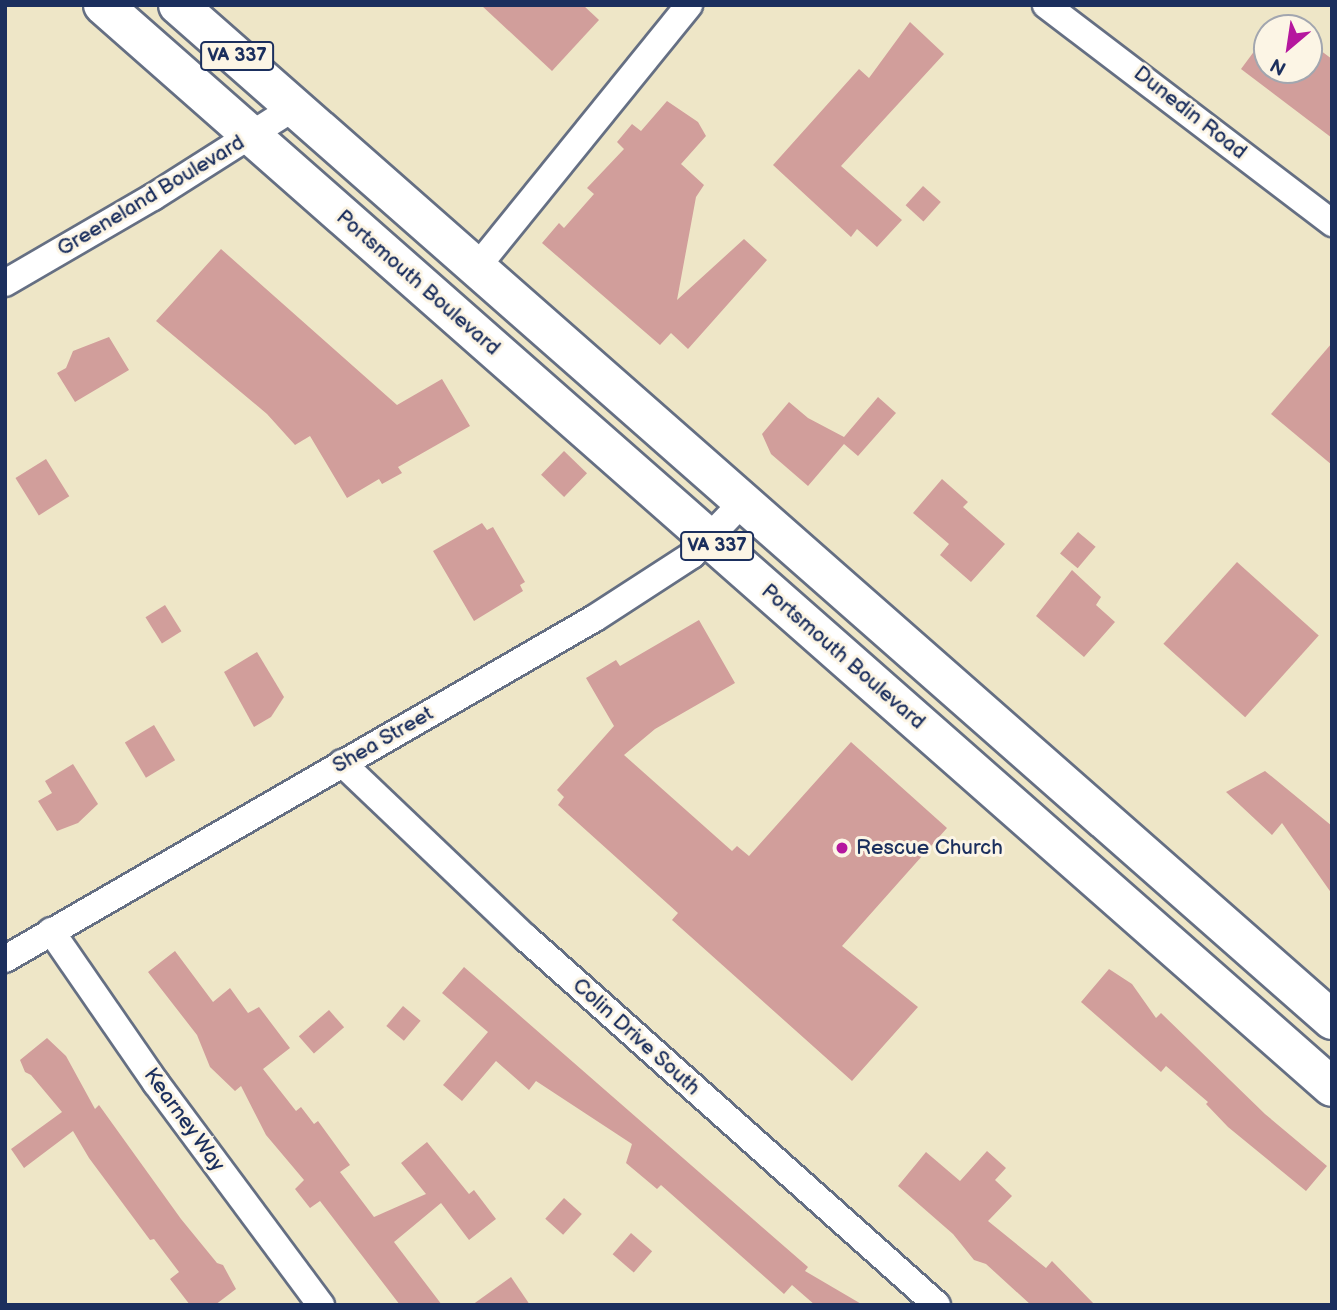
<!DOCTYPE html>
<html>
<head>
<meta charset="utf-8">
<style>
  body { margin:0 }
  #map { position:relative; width:1337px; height:1310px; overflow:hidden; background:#eee6c7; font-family:"Balsamiq Sans",sans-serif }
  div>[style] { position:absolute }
  .building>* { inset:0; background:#d19e9b; transform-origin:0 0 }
  .roads { filter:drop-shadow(2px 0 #656f83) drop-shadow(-2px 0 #656f83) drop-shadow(0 2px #656f83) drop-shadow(0 -2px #656f83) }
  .street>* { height:26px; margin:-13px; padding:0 13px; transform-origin:13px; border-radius:13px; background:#fff }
  .primary>* { height:38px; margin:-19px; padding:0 19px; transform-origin:19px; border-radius:19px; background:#fff }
  .dots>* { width:19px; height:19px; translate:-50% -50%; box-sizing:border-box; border:4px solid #fcf5e5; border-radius:50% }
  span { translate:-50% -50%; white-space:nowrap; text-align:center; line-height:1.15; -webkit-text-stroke:6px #fcf5e5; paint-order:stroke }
  .shield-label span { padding:2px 5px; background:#fcf5e5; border:2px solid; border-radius:5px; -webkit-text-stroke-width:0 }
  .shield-label { font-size:19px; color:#1b2f5e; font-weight:700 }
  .street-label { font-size:21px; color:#1b2f5e }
  .poi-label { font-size:21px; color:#1b2f5e }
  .left { translate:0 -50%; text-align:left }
  .frame { position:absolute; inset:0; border:7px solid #1b2f5e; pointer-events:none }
  .north { position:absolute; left:1253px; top:14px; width:70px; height:70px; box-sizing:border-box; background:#fcf5e5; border:2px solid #a2a6af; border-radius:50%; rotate:209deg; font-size:19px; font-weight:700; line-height:28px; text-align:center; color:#1b2f5e }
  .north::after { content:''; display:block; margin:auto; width:24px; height:32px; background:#b5179e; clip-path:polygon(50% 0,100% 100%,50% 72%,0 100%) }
</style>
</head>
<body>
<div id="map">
  <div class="building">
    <i style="clip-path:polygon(481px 5px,583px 5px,599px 20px,552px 71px)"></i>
    <i style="clip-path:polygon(910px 22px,944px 54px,841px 166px,902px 220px,877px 247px,857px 229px,851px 237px,773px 165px,859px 69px,869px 78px)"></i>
    <i style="clip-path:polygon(1267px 34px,1267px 70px,1309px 70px,1309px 42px,1332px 59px,1332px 138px,1241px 69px)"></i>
    <i style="clip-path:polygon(667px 101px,698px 122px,706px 136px,681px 164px,704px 185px,696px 197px,677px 300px,744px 239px,767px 260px,688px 349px,671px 333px,660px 345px,542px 243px,559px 223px,564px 228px,594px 194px,587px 188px,624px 149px,617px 142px,632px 124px,641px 131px)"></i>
    <i style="left:923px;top:186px;width:24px;height:26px;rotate:42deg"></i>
    <i style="clip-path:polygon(221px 249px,397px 405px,442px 379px,470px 426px,398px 467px,402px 473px,382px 484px,379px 479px,347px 498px,310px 436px,295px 445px,267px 414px,156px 321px)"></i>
    <i style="clip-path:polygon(109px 337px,129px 370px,75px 402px,57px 373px,66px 368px,73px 351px)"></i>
    <i style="clip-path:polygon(1332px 343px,1332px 465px,1271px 414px)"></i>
    <i style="clip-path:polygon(878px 397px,896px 413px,858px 456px,844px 444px,808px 486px,771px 454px,762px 434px,789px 402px,808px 418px,844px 437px)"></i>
    <i style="left:564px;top:451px;width:32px;height:33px;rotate:44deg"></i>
    <i style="left:46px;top:459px;width:44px;height:36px;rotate:58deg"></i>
    <i style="clip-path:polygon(942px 479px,968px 502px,963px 507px,1005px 544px,971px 582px,940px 555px,949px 544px,913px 513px)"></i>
    <i style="clip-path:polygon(482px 523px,487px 530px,493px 527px,525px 582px,520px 585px,523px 591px,474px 621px,433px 551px)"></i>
    <i style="left:1078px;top:532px;width:23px;height:28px;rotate:40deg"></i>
    <i style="left:1237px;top:562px;width:110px;height:110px;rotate:42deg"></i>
    <i style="clip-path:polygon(1072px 570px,1101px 597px,1096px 605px,1115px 622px,1084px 657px,1036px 616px)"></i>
    <i style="left:165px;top:605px;width:31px;height:23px;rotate:58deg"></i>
    <i style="clip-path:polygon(699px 620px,735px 683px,655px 729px,624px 755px,732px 851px,737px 846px,749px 856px,851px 742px,947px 828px,842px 946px,918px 1007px,852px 1081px,672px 920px,678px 913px,558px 805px,564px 797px,557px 790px,614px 726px,586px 678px,616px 660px,620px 666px)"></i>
    <i style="clip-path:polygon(257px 652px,284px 697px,271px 717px,254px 727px,224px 672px)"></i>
    <i style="left:154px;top:725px;width:41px;height:34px;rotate:59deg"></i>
    <i style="clip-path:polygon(73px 764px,98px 804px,78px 823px,57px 831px,38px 801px,52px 793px,45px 781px)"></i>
    <i style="clip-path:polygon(1265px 771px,1332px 826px,1332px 894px,1282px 823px,1272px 835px,1226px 792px)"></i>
    <i style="clip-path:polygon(175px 951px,213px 1002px,230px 988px,248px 1013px,259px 1007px,290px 1048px,263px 1069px,296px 1111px,301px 1107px,314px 1124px,318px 1121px,350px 1165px,340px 1172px,374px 1217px,426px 1194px,401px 1163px,427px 1142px,469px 1194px,474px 1190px,496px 1219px,469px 1240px,441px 1203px,394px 1242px,442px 1305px,400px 1305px,320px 1201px,310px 1208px,295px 1189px,304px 1180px,266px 1135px,241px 1086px,235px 1091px,210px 1067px,197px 1035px,148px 972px)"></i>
    <i style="clip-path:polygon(464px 967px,808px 1267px,805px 1271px,863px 1305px,815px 1305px,792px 1285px,784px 1294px,661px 1185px,657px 1189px,626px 1163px,632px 1144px,536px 1081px,529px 1090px,496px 1061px,462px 1101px,443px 1085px,488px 1032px,442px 993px)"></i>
    <i style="clip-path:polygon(1109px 969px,1132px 984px,1156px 1018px,1161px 1013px,1265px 1114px,1327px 1166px,1306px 1191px,1228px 1127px,1206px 1104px,1208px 1102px,1166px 1066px,1161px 1072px,1081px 1002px)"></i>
    <i style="left:403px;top:1006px;width:23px;height:26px;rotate:40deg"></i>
    <i style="left:329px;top:1010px;width:23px;height:40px;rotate:49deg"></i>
    <i style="clip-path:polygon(47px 1038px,66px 1056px,95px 1109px,99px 1105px,181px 1219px,217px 1263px,223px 1265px,236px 1289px,215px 1305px,190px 1305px,170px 1279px,179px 1272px,154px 1239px,150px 1240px,89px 1158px,73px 1131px,24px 1168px,11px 1149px,62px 1112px,31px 1075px,25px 1072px,20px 1060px)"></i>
    <i style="clip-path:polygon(987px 1151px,1006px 1168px,995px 1180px,1012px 1196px,988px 1221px,1046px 1268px,1052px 1261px,1095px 1305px,1031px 1305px,986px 1264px,974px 1260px,953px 1234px,898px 1186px,926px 1152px,960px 1181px)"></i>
    <i style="left:564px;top:1198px;width:24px;height:28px;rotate:42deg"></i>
    <i style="left:631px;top:1233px;width:28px;height:28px;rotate:41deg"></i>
    <i style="clip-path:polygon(511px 1277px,530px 1305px,472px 1305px)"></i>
  </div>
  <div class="roads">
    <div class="street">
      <i style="left:1046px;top:5px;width:360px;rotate:37.3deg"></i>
      <i style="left:477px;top:267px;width:337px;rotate:-51deg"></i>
      <i style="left:5px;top:283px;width:171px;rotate:-30.2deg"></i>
      <i style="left:153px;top:197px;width:168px;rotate:-32.4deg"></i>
      <i style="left:342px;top:763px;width:254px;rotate:43.6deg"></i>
      <i style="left:526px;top:938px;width:551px;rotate:41.76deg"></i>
      <i style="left:51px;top:931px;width:185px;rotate:55.4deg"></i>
      <i style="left:156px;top:1083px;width:277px;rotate:53.4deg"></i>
      <i style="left:5px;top:959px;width:681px;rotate:-30.03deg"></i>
      <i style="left:595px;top:618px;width:116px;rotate:-33deg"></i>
      <i style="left:692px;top:555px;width:76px;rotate:-46.1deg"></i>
    </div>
    <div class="primary">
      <i style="left:103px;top:5px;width:1637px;rotate:41.36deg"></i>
      <i style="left:178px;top:5px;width:1537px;rotate:41.33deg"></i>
    </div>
  </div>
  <div class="dots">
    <i style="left:842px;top:848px;background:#b5179e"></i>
  </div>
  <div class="shield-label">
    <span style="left:237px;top:56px">VA 337</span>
    <span style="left:717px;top:546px">VA 337</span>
  </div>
  <div class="street-label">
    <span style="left:1190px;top:113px;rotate:38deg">Dunedin Road</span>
    <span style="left:151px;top:196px;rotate:-31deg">Greeneland Boulevard</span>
    <span style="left:418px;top:283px;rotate:41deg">Portsmouth Boulevard</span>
    <span style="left:843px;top:657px;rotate:41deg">Portsmouth Boulevard</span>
    <span style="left:383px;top:740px;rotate:-30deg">Shea Street</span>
    <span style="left:636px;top:1037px;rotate:42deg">Colin Drive South</span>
    <span style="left:184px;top:1120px;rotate:54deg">Kearney Way</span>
  </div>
  <div class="poi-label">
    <span class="left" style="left:856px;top:848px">Rescue Church</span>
  </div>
  <div class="frame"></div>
  <div class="north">N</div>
</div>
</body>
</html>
